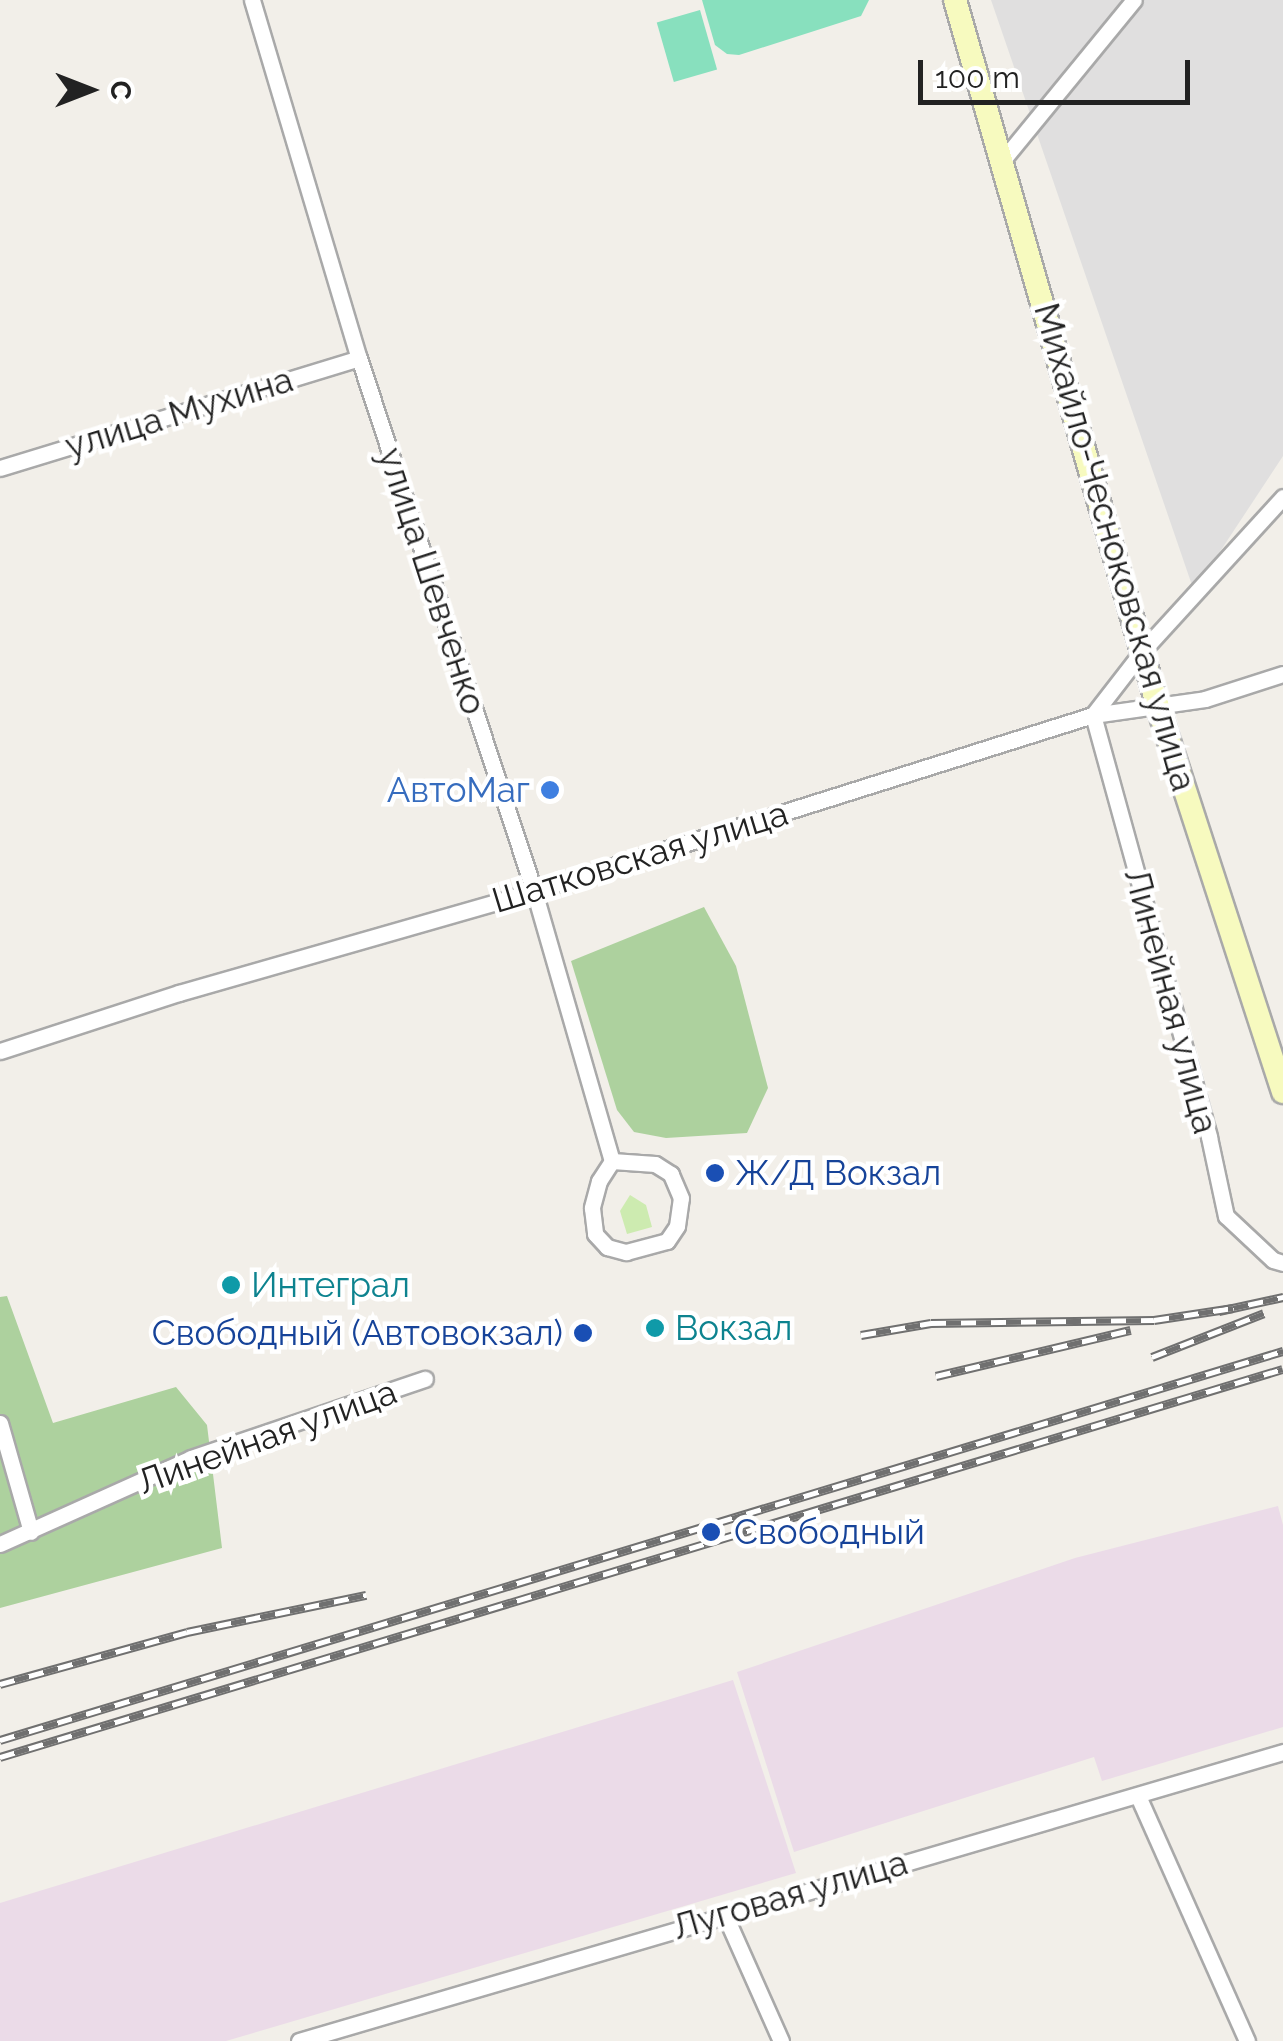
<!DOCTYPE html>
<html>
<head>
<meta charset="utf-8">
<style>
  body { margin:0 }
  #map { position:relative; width:1283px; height:2041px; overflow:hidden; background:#f2efe9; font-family:Raleway,sans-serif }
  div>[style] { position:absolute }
  .residential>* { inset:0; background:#e0dfdf }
  .industrial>* { inset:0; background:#ebdbe8 }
  .grass>* { inset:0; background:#cdebb0 }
  .forest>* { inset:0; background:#add19e }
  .pitch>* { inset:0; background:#88e0be; transform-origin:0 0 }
  .roads { filter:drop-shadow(2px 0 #a9a9a9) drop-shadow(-2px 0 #a9a9a9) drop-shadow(0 2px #a9a9a9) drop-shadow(0 -2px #a9a9a9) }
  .street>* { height:15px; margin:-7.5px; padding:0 7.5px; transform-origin:7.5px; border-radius:7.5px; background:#fff }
  .secondary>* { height:22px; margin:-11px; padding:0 11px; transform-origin:11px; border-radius:11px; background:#f7fabf }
  .rail>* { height:9px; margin-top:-4.5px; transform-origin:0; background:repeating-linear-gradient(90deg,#fff 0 15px,#707070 0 30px); box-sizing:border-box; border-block:2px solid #707070 }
  .dots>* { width:28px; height:28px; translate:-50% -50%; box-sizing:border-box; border:5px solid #fff; border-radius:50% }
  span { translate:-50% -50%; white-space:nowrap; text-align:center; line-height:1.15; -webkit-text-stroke:9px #fff; paint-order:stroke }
  .street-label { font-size:35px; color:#222 }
  .shop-label { font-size:35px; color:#366cbe }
  .right { translate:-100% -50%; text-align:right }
  .transit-label { font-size:35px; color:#164399 }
  .left { translate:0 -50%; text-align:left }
  .culture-label { font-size:35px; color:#0d838f }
  .north { position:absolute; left:40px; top:40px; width:100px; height:100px; -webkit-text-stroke:8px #fff; paint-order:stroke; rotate:90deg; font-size:28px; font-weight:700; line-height:40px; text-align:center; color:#222 }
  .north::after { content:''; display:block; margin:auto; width:35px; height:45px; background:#222; clip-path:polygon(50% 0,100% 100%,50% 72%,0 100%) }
  .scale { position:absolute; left:918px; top:60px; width:272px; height:45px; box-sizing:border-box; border:5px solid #222; border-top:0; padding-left:12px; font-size:30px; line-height:35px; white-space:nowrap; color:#222; -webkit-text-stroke:8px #fff; paint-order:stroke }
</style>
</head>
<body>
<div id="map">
  <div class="residential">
    <i style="clip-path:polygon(991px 0,1283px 0,1283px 456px,1194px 591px)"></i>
  </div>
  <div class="industrial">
    <i style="clip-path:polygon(1278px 1506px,1283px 1525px,1283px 1727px,1102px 1781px,1094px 1757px,794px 1852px,737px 1672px,1075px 1558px)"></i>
    <i style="clip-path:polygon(733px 1680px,796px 1873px,226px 2041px,0 2041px,0 1903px)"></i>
  </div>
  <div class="grass">
    <i style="clip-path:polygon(630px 1195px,646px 1205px,652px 1227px,627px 1234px,620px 1211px)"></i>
  </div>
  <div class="forest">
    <i style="clip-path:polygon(704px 907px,736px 966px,768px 1088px,747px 1133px,666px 1138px,634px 1132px,617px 1110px,571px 961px)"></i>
    <i style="clip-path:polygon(7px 1296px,53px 1423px,176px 1387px,207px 1425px,222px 1548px,0 1608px,0 1297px)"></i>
  </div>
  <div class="pitch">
    <i style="clip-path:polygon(702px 0,869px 0,861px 16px,739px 55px,727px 54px,715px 45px)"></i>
    <i style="left:700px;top:10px;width:62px;height:45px;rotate:74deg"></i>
  </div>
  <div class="roads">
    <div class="street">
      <i style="left:252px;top:0;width:374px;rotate:73.4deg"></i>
      <i style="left:359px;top:358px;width:561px;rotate:71.82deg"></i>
      <i style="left:534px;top:891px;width:281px;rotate:73.9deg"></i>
      <i style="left:612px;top:1161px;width:24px;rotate:123deg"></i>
      <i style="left:599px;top:1181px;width:28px;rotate:105deg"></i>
      <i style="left:592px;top:1208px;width:26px;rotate:83deg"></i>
      <i style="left:595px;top:1234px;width:18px;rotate:47deg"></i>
      <i style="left:607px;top:1247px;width:20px;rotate:15deg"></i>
      <i style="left:626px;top:1252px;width:42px;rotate:-15deg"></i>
      <i style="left:667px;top:1241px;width:18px;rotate:-56deg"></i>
      <i style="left:677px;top:1226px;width:28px;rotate:-82deg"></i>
      <i style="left:681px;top:1198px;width:26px;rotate:-113deg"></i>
      <i style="left:671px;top:1174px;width:19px;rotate:-148deg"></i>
      <i style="left:655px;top:1164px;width:43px;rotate:-176deg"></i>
      <i style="left:1002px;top:161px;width:208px;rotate:-50.7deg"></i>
      <i style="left:0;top:468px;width:375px;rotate:-17deg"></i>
      <i style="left:1283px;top:497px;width:206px;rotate:132.4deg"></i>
      <i style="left:1144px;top:649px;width:83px;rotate:127.7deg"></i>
      <i style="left:1093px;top:715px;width:438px;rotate:74.6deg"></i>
      <i style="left:1209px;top:1137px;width:81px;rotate:77.9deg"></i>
      <i style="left:1226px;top:1216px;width:64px;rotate:43.1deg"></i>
      <i style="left:1273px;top:1260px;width:10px;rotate:17deg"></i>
      <i style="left:0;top:1051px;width:188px;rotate:-18deg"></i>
      <i style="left:179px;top:993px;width:369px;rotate:-16deg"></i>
      <i style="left:534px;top:891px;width:586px;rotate:-17.48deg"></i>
      <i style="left:1093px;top:715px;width:113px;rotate:-8.1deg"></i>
      <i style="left:1205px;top:699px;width:82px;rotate:-17.8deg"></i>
      <i style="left:0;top:1423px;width:113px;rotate:74.1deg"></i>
      <i style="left:0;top:1544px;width:209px;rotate:-24.2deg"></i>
      <i style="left:191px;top:1458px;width:247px;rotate:-18.7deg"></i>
      <i style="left:1138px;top:1796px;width:268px;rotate:66deg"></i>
      <i style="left:724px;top:1913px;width:140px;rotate:66deg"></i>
      <i style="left:299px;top:2041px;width:1026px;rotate:-16.37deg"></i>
    </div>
    <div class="secondary">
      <i style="left:955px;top:0;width:732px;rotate:73.99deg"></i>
      <i style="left:1157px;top:704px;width:408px;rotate:72deg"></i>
    </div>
  </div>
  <div class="rail">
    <i style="left:1219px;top:1311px;width:66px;rotate:-12.3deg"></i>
    <i style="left:861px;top:1335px;width:71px;rotate:-9.7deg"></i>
    <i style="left:931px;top:1323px;width:223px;rotate:-0.8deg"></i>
    <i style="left:1154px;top:1320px;width:80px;rotate:-8.6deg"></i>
    <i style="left:1152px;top:1357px;width:120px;rotate:-21.4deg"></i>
    <i style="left:936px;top:1376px;width:200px;rotate:-13.3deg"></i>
    <i style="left:0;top:1684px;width:194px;rotate:-15.5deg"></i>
    <i style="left:187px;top:1632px;width:183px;rotate:-11.7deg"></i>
    <i style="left:0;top:1740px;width:1341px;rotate:-16.87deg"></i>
    <i style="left:0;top:1757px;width:1340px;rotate:-16.83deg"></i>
  </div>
  <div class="dots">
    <i style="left:550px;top:790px;background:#3f7fe0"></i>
    <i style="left:715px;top:1173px;background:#1a4fb4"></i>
    <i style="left:231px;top:1285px;background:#0f9aa8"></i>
    <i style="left:655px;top:1328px;background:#0f9aa8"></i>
    <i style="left:583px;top:1333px;background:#1a4fb4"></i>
    <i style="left:711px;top:1532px;background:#1a4fb4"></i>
  </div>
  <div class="street-label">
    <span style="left:179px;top:413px;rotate:-17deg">улица Мухина</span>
    <span style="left:1115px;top:547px;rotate:74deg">Михайло-Чесноковская улица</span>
    <span style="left:432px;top:581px;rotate:72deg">улица Шевченко</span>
    <span style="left:640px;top:857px;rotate:-17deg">Шатковская улица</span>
    <span style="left:1171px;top:1001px;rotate:75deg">Линейная улица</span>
    <span style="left:267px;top:1437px;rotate:-20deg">Линейная улица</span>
    <span style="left:790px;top:1895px;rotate:-16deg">Луговая улица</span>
  </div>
  <div class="shop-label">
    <span class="right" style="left:530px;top:790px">АвтоМаг</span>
  </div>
  <div class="transit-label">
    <span class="left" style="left:735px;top:1173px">Ж/Д Вокзал</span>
    <span class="right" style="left:563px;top:1333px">Свободный (Автовокзал)</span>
    <span class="left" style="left:734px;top:1532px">Свободный</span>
  </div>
  <div class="culture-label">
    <span class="left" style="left:251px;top:1285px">Интеграл</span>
    <span class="left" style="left:675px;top:1328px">Вокзал</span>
  </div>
  <div class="north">С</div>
  <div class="scale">100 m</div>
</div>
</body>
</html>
